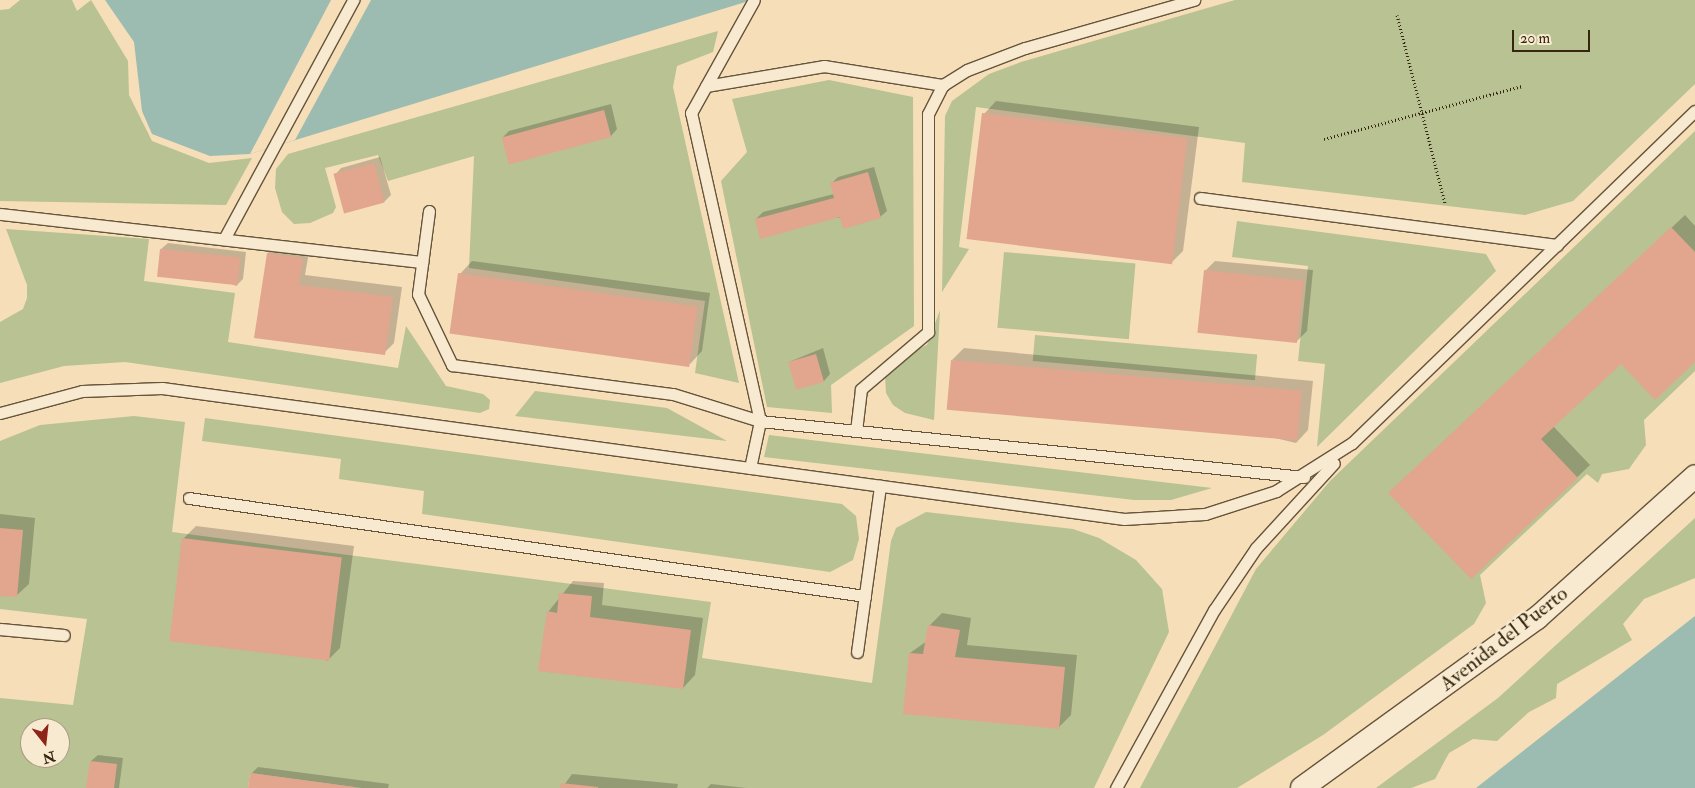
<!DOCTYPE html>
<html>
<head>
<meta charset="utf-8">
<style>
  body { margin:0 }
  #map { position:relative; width:1695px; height:788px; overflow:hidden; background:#f5deb8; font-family:"IM FELL Double Pica",serif }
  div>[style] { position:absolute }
  .green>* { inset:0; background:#b8c292; transform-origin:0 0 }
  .water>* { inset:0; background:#9cbcb1 }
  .pier>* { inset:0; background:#f5deb8 }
  .shadow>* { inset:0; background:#0003 }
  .building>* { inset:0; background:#e1a68d; transform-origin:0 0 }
  .path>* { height:3px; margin-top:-1.5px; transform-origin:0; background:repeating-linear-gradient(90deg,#362610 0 1px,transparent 0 3.5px) }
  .roads { filter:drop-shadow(1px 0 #66543a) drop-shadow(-1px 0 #66543a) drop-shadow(0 1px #66543a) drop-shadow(0 -1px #66543a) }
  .lane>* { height:11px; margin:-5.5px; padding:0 5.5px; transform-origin:5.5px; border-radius:5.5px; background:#f8ead1 }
  .street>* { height:22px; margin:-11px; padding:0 11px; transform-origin:11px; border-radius:11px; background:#f8ead1 }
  span { translate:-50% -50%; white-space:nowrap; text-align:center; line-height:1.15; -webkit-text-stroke:5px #f8ead1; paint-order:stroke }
  .street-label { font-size:21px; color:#362610 }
  .north { position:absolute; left:20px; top:718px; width:50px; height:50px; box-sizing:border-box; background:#f8ead1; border:1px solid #aa9c84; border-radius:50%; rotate:164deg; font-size:14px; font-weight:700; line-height:20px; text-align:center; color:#362610 }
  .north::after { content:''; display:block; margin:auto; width:18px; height:22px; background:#8f2418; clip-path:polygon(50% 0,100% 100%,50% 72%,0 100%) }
  .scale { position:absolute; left:1512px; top:30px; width:78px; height:22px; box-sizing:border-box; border:2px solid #362610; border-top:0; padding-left:6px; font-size:15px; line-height:18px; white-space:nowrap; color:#362610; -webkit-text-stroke:4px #f8ead1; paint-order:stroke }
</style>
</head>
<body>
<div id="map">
  <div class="green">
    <i style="clip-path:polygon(20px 0,72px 0,77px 11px,91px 0,128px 61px,129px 95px,152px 141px,209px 163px,252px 158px,226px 205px,0 201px,0 10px,9px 9px)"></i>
    <i style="clip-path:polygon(1235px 0,1695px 0,1695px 84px,1573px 201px,1525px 215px,1242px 182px,1245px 143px,976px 107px,959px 247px,969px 249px,942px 292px,945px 116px,952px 101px,989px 74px,1021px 62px)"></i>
    <i style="clip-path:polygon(718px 31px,713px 52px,677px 66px,673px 87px,739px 383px,695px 373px,705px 301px,469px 268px,474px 156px,388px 181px,378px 155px,325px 168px,336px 207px,333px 213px,310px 223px,294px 224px,282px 212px,275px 188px,276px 169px,288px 154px)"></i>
    <i style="clip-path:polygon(829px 80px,913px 97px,914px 326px,831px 385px,832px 413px,767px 407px,721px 181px,747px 152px,732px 99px)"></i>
    <i style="clip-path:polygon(1695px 131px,1695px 371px,1644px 420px,1646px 445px,1629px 469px,1602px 474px,1598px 483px,1587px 474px,1480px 575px,1486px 603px,1474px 624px,1323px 735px,1237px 788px,1140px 788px,1256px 569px,1330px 481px)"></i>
    <i style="clip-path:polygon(1237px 221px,1486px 254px,1496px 271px,1317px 447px,1325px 364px,1298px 361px,1308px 266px,1232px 257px)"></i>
    <i style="clip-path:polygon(6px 229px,149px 239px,144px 281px,235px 293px,228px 342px,398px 368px,406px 326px,446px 386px,483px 394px,490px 400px,489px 409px,480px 413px,125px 362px,64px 366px,0 383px,0 322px,23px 309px,27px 298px,27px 285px)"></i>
    <i style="left:1004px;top:252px;width:132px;height:76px;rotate:5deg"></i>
    <i style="clip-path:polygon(940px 310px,934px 420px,905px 413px,893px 405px,886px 393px,885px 375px,903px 355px,927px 345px)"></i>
    <i style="left:1035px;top:335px;width:223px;height:26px;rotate:5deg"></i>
    <i style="clip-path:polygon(535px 391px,667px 408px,727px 441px,515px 416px)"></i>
    <i style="clip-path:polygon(evenodd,134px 416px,185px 422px,172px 532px,711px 602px,702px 658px,872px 683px,891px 541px,896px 528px,926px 512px,1073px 529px,1099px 538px,1136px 560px,1162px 589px,1169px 632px,1094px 788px,362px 788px,250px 773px,248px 788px,0 788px,0 698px,73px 705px,87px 619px,0 609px,0 441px,40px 425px,134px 416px,30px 728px,60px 728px,60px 758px,30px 758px,30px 728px)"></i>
    <i style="clip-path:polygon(205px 418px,842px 504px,856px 516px,859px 539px,853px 560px,830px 572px,422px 514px,424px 491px,339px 479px,341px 459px,202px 441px)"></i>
    <i style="clip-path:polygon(769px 435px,1212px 488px,1171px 500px,1134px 500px,764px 457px)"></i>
    <i style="clip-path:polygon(1695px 518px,1695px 578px,1644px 599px,1623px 624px,1632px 640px,1557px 684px,1556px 698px,1529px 712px,1497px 741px,1473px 739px,1449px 753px,1435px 779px,1411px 788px,1376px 788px,1498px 698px)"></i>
  </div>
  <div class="water">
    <i style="clip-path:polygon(105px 0,752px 0,250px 154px,210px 156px,152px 134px,142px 111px,134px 42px)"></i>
    <i style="clip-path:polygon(1695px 616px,1695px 788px,1476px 788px)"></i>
  </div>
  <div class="pier">
    <i style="clip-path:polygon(331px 0,371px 0,295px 140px,250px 154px)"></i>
  </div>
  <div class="shadow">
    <i style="clip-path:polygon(996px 101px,1199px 127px,1183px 251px,1170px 264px,984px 114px)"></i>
    <i style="clip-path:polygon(611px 104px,617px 129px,611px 136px,509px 163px,503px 137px,509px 131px)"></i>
    <i style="clip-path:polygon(380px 157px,391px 195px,384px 202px,335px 175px,341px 168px)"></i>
    <i style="clip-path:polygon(874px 167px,887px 211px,880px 217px,756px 219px,763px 212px,834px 194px,831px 184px,838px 177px)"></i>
    <i style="clip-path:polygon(1685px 215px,1695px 226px,1695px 360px,1621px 362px,1553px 426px,1590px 465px,1471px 578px,1510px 380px)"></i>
    <i style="clip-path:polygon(168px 243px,246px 252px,243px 279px,236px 286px,161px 249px)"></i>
    <i style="clip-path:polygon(274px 247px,309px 252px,305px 275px,402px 287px,394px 343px,384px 353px,256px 337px,268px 253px)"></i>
    <i style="clip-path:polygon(472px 261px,710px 293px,702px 351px,690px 364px,460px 274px)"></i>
    <i style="clip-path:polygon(1215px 261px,1313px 270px,1307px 331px,1297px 341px,1205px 271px)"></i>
    <i style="clip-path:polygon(823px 348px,830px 374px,824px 381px,789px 362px)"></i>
    <i style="clip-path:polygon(964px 348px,1313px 381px,1308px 430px,1296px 443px,952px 360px)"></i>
    <i style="clip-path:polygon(0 514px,35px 518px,29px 584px,16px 596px,0 595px)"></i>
    <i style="clip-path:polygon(196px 526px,354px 546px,340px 648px,327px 661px,183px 539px)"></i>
    <i style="clip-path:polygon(573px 581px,604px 583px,602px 605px,703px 618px,695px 675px,683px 688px,548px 612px)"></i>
    <i style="clip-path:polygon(942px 613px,971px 618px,967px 645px,1077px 655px,1071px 715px,1059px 727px,910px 653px,927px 641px,929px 626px)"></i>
    <i style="clip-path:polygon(98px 755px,123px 758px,119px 788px,88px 788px,91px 761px)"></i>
    <i style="clip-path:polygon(258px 767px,389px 784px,388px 788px,249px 788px,251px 774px)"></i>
    <i style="clip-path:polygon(572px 774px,678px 784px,677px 788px,562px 788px)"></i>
    <i style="clip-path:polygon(711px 784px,746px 788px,707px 788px)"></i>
  </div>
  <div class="building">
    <i style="left:604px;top:110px;width:28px;height:106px;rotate:75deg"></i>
    <i style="left:982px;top:113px;width:207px;height:127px;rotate:7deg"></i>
    <i style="left:374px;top:163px;width:41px;height:42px;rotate:75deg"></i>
    <i style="clip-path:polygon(868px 172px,881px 218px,843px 229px,840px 217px,760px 239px,755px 219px,834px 198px,830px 183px)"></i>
    <i style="clip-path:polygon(1671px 227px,1695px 252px,1695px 362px,1655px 400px,1621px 364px,1541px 439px,1578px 478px,1471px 579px,1388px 493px)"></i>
    <i style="left:160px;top:249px;width:81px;height:28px;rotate:6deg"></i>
    <i style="clip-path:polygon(267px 253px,303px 258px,299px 285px,393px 297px,385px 355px,254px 338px)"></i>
    <i style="left:1204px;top:270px;width:100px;height:63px;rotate:6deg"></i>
    <i style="left:458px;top:273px;width:242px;height:61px;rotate:8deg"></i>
    <i style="left:816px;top:354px;width:29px;height:29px;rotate:74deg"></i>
    <i style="left:951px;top:360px;width:352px;height:50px;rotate:5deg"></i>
    <i style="clip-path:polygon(0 528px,23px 530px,17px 597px,0 596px)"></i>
    <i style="left:182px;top:538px;width:161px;height:104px;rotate:7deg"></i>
    <i style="clip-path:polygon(559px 593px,592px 596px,590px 617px,691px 630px,683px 689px,538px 671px,547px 611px,557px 613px)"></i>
    <i style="clip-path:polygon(928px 625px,960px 630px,955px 657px,1065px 667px,1059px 729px,903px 714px,909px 653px,923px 654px)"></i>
    <i style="clip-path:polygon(90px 761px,117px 764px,114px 788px,86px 788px)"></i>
    <i style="clip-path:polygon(250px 773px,354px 787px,354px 788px,248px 788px)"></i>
    <i style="clip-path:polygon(561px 783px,598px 787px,598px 788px,560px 788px)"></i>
  </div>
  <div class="path">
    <i style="left:1397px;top:15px;width:195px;rotate:75.7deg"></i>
    <i style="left:1324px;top:139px;width:205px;rotate:-15deg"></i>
  </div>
  <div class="roads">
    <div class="lane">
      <i style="left:706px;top:86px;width:120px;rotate:-9.6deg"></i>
      <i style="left:824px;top:66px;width:121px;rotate:9.1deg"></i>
      <i style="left:1200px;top:198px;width:360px;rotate:7.5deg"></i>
      <i style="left:429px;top:211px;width:84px;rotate:97.5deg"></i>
      <i style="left:418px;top:294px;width:79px;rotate:64.4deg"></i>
      <i style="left:452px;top:365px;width:223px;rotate:7.5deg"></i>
      <i style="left:673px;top:394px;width:91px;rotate:17.2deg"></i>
      <i style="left:760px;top:421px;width:547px;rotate:5.88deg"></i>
      <i style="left:0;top:214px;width:425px;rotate:6.5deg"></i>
      <i style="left:224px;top:239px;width:272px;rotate:-61.6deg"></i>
      <i style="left:0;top:413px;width:85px;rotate:-15deg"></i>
      <i style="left:82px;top:391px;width:80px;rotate:-2.1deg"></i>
      <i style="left:162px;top:388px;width:971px;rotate:7.75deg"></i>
      <i style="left:1124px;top:519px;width:81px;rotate:-3.5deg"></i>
      <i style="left:1205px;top:514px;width:75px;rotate:-17.9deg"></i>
      <i style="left:1276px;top:491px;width:90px;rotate:-32.3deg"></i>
      <i style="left:1352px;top:443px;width:477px;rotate:-44.1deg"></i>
      <i style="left:856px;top:431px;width:42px;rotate:-83.2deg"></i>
      <i style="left:861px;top:389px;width:88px;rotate:-40.4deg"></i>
      <i style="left:928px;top:332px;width:218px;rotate:-90deg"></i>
      <i style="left:928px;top:114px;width:33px;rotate:-63deg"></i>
      <i style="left:943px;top:85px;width:28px;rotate:-32deg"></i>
      <i style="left:967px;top:70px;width:62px;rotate:-20.8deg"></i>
      <i style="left:1025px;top:48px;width:176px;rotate:-15.9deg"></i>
      <i style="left:750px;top:468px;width:48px;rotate:-78deg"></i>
      <i style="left:760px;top:421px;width:316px;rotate:-102.6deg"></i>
      <i style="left:691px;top:113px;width:129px;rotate:-60.9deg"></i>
      <i style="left:189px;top:498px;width:683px;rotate:8.25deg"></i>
      <i style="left:0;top:629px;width:64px;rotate:5.4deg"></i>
      <i style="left:857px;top:652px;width:168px;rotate:-82.1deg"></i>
      <i style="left:1116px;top:788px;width:203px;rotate:-61.2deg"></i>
      <i style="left:1214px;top:610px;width:75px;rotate:-55.9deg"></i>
      <i style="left:1256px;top:548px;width:115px;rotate:-47.5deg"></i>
    </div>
    <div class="street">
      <i style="left:1302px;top:788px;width:290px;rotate:-35.9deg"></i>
      <i style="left:1537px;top:618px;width:212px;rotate:-41.9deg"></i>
    </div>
  </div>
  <div class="street-label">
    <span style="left:1504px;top:639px;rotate:-38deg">Avenida del Puerto</span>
  </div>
  <div class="north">N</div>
  <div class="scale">20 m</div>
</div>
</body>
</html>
